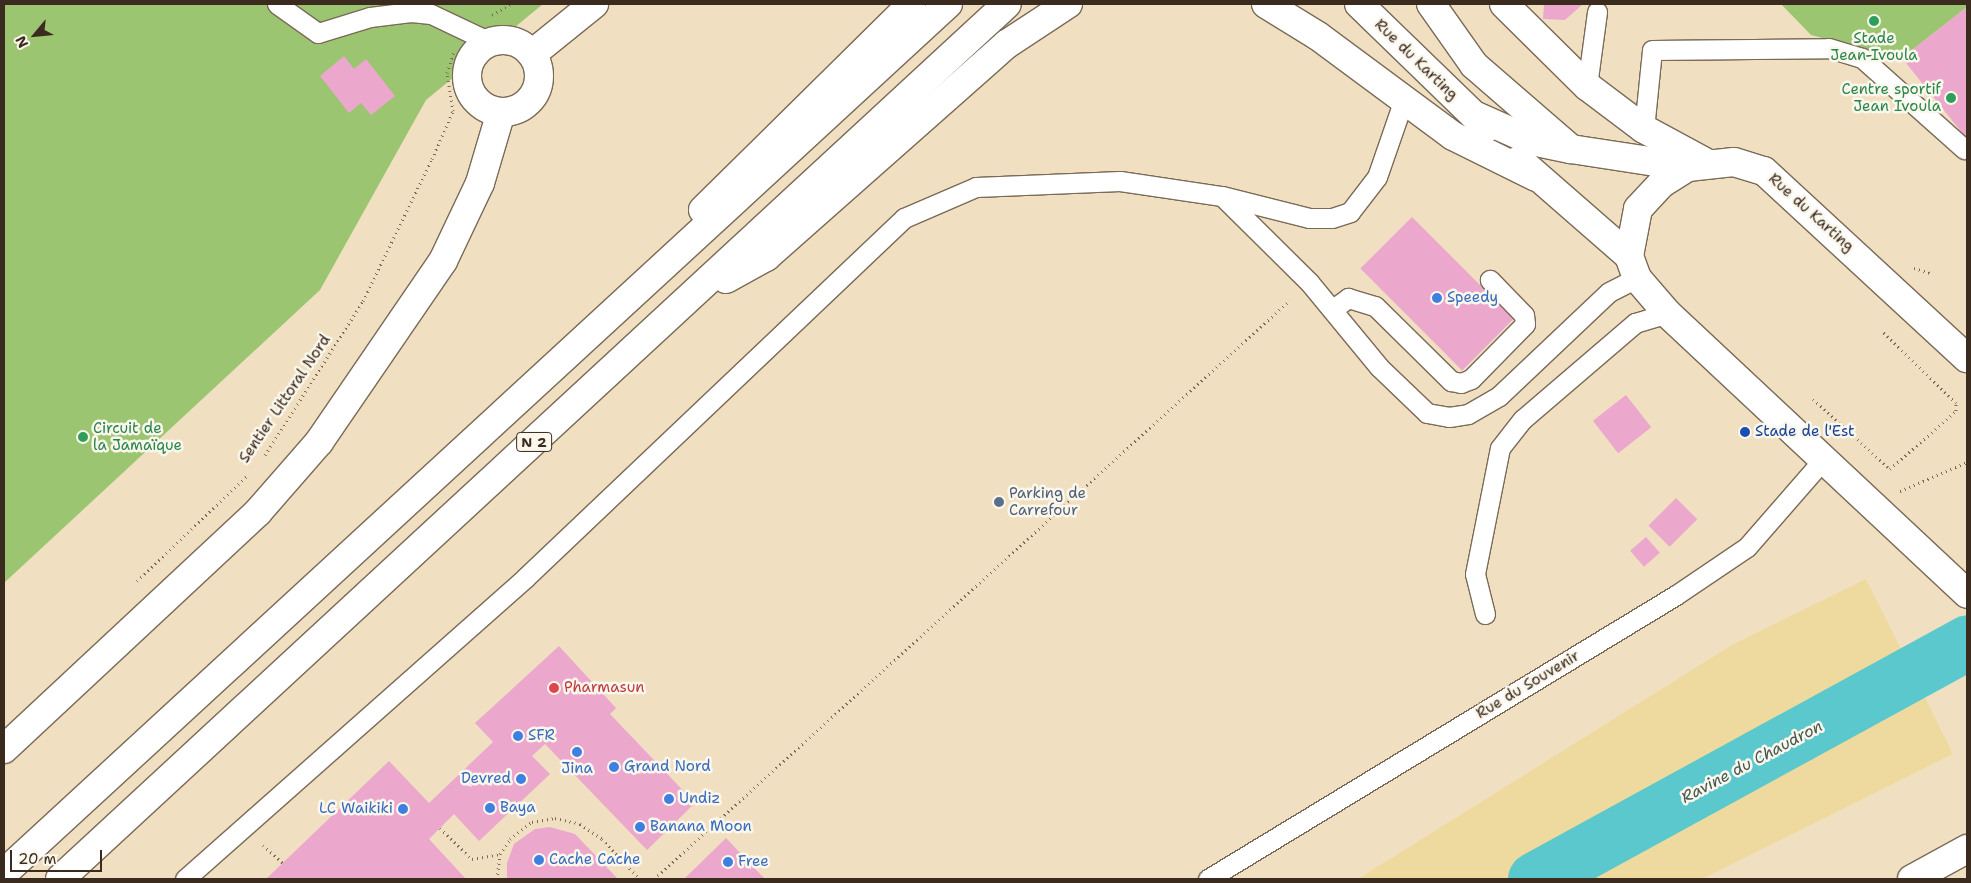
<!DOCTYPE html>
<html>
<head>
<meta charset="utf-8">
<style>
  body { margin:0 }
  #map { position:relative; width:1971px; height:883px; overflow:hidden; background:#f0e0c1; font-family:"Shantell Sans",sans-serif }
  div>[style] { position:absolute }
  .green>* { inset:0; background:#9bc571 }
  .sand>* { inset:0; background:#eeda9e }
  .river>* { height:55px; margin:-27.5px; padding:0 27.5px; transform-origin:27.5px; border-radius:27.5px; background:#5bc8ce }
  .building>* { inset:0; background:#eca7cd; transform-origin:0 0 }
  .path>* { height:3px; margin-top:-1.5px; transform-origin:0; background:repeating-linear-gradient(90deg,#7a6a57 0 1px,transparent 0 5px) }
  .roads { filter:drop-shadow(1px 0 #7a6a57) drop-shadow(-1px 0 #7a6a57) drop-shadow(0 1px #7a6a57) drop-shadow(0 -1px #7a6a57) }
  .lane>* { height:19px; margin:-9.5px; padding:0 9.5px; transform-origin:9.5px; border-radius:9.5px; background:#fff }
  .street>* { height:28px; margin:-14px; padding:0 14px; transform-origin:14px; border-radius:14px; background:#fff }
  .street>.ring { margin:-14px; padding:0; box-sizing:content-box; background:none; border:28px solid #fff; border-radius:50% }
  .secondary>* { height:28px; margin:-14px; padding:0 14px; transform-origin:14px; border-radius:14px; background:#fff }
  .highway>* { height:28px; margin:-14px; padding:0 14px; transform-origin:14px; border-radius:14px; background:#fff }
  .dots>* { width:14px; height:14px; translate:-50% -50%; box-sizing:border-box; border:2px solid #fbf7ec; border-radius:50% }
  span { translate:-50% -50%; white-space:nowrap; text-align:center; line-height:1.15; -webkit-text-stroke:5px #fbf7ec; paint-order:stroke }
  .shield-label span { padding:1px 4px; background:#fbf7ec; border:1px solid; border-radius:4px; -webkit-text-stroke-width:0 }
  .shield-label { font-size:14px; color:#3b2a1e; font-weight:700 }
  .leisure-label { font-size:15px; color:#27864d }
  .right { translate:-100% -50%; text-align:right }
  .left { translate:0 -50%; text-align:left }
  .street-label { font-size:15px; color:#3b2a1e }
  .shop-label { font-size:15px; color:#366cbe }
  .transit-label { font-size:15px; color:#164399 }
  .service-label { font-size:15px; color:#4e5e75 }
  .health-label { font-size:15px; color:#be3a42 }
  .water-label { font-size:16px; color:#455953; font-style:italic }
  .frame { position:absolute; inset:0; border:5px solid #3b2a1e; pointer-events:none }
  .north { position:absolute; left:10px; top:10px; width:50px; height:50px; -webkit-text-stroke:4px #fbf7ec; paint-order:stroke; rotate:242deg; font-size:14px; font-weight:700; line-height:20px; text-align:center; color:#3b2a1e }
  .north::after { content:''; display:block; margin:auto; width:18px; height:22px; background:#3b2a1e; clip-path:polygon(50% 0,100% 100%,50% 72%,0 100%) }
  .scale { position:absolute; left:10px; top:850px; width:92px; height:22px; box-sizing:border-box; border:2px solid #3b2a1e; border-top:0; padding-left:6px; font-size:15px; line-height:18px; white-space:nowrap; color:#3b2a1e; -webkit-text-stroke:4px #fbf7ec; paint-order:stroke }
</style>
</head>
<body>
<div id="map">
  <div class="green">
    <i style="clip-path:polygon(4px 4px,543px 4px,426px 100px,320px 290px,4px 583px)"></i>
    <i style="clip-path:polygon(1781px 4px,1967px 4px,1967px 7px,1902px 58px,1811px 35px)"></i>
  </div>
  <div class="sand">
    <i style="clip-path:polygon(1866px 579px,1953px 754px,1702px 879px,1358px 879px,1732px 645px)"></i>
  </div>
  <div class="river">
    <i style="left:1535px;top:879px;width:493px;rotate:-28.7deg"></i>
  </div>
  <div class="building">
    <i style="clip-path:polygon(1544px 4px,1583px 4px,1565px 20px,1543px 19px)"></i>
    <i style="clip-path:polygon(1967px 7px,1967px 139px,1902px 58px)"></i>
    <i style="clip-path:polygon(344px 56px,354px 69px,366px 59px,395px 96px,371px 115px,361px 103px,349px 113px,320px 76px)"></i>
    <i style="left:1412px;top:217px;width:144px;height:73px;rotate:45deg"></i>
    <i style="left:1626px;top:395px;width:41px;height:42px;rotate:52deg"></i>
    <i style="left:1676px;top:498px;width:30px;height:39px;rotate:45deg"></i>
    <i style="left:1646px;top:537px;width:21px;height:21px;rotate:49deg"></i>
    <i style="clip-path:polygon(559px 646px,616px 708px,610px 714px,695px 803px,647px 850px,545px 744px,532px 756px,550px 774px,479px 841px,454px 814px,429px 839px,466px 879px,266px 879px,389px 761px,429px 803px,493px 742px,475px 723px)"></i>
    <i style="clip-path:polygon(550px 827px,575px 834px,618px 879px,507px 879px,507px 863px,514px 844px,535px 829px)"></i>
    <i style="clip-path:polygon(726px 838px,765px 879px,684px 879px)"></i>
  </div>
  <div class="path">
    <i style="left:492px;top:15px;width:22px;rotate:-30deg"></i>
    <i style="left:1914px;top:268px;width:17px;rotate:17deg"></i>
    <i style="left:1813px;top:399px;width:104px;rotate:42.3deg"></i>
    <i style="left:1890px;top:469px;width:88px;rotate:-41.3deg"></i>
    <i style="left:1956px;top:411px;width:8px;rotate:-90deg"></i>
    <i style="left:1956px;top:403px;width:103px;rotate:-135.8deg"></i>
    <i style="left:265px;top:455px;width:183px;rotate:-57.5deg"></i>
    <i style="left:363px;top:301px;width:158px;rotate:-64.1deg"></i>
    <i style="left:432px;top:159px;width:52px;rotate:-66.4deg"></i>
    <i style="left:453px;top:111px;width:38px;rotate:-99deg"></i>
    <i style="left:447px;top:73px;width:22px;rotate:-72deg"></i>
    <i style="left:1900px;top:491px;width:73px;rotate:-23.4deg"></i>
    <i style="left:137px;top:581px;width:151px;rotate:-43.7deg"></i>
    <i style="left:440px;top:828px;width:45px;rotate:44.1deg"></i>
    <i style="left:472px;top:859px;width:28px;rotate:-10deg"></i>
    <i style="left:263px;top:845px;width:27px;rotate:42deg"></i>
    <i style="left:497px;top:879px;width:25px;rotate:-83deg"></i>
    <i style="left:500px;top:854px;width:18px;rotate:-56deg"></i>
    <i style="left:510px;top:839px;width:28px;rotate:-38deg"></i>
    <i style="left:532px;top:822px;width:23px;rotate:-10deg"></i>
    <i style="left:555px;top:818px;width:26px;rotate:13deg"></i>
    <i style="left:580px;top:824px;width:27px;rotate:34deg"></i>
    <i style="left:602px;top:839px;width:55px;rotate:46.5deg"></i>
    <i style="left:654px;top:879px;width:860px;rotate:-42.31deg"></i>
  </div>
  <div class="roads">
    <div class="lane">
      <i style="left:277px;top:4px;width:50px;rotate:35.3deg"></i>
      <i style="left:318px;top:33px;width:54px;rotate:-17.1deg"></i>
      <i style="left:370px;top:17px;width:41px;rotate:-7deg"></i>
      <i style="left:411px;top:12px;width:20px;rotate:6deg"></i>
      <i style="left:431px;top:14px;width:65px;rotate:25.4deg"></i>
      <i style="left:1587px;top:86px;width:75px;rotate:-82.3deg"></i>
      <i style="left:1644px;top:129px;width:79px;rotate:-84.2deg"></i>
      <i style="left:1652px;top:50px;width:177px;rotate:-0.6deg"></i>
      <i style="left:1829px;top:48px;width:34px;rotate:17deg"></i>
      <i style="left:1862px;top:58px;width:137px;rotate:41.7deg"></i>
      <i style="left:1223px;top:197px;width:121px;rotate:44.7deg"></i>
      <i style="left:1309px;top:282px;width:110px;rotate:50.5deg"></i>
      <i style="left:1379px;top:367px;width:66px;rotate:43.8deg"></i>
      <i style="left:1427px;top:413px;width:22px;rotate:10deg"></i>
      <i style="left:1449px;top:417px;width:19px;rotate:-9deg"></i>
      <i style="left:1468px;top:414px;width:36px;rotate:-30deg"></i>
      <i style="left:1499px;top:396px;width:151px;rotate:-43.4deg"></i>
      <i style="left:1609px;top:292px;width:31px;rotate:-27deg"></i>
      <i style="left:1333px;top:309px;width:19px;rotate:-36deg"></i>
      <i style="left:1348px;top:298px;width:28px;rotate:17deg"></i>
      <i style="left:1375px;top:306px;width:107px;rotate:44.6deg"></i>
      <i style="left:1451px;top:381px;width:10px;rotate:11deg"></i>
      <i style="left:1461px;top:383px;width:11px;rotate:-22deg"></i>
      <i style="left:1471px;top:379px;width:77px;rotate:-45.5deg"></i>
      <i style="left:1525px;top:324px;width:9px;rotate:-96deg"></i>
      <i style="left:1524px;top:315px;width:49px;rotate:-134.2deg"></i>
      <i style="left:1485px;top:614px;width:41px;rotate:-104deg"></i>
      <i style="left:1475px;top:574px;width:128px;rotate:-78.8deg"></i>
      <i style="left:1500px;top:448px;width:37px;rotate:-52deg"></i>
      <i style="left:1523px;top:419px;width:148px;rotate:-40.6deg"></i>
      <i style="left:1635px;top:323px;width:34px;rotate:-17deg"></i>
      <i style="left:185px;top:879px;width:454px;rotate:-41.5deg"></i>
      <i style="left:525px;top:578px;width:523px;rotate:-43.53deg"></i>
      <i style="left:904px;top:218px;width:78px;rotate:-23.3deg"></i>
      <i style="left:976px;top:187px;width:144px;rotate:-2.4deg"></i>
      <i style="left:1120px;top:181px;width:103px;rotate:8.4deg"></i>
      <i style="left:1222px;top:196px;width:90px;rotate:14.2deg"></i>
      <i style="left:1309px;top:218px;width:23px"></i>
      <i style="left:1332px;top:218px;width:19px;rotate:-18deg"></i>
      <i style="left:1350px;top:212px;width:44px;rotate:-52.4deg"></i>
      <i style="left:1377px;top:177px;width:79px;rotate:-70.9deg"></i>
      <i style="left:1208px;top:879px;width:547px;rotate:-31.25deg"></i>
      <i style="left:1676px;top:595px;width:86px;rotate:-34.1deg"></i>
      <i style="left:1747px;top:547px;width:116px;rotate:-48.9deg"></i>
    </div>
    <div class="street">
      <i style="left:1504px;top:4px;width:117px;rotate:44.7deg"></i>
      <i style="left:1587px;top:86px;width:71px;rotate:37deg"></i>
      <i style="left:1644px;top:129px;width:72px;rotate:28.4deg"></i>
      <i class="ring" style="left:467px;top:40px;width:44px;height:44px"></i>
      <i style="left:532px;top:54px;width:80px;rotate:-38.9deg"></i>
      <i style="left:4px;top:749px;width:347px;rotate:-43deg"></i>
      <i style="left:258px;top:512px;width:93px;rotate:-48.9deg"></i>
      <i style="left:319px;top:442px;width:219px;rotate:-55.6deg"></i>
      <i style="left:443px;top:261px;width:86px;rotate:-64.6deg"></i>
      <i style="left:480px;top:183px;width:74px;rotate:-73.5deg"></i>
      <i style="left:1912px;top:879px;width:63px;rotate:-28.6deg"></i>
    </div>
    <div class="secondary">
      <i style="left:1359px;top:4px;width:178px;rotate:44.1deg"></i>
      <i style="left:1474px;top:115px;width:64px;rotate:24.1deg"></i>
      <i style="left:1532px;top:141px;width:40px;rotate:12deg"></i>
      <i style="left:1571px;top:149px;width:118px;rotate:8.7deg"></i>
      <i style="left:1688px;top:167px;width:46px;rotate:-6.2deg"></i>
      <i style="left:1734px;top:162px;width:31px;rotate:17deg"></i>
      <i style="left:1764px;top:171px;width:276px;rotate:42.7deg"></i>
      <i style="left:1519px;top:160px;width:146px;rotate:41.1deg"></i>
      <i style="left:1688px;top:167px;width:31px;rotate:148deg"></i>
      <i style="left:1662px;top:183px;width:35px;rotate:133deg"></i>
      <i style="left:1638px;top:209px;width:48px;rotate:100.8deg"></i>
      <i style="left:1629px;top:256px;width:23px;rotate:70deg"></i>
      <i style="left:1637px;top:278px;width:46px;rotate:49.4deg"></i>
      <i style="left:1667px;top:313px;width:411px;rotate:43.1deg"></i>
    </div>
    <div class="highway">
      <i style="left:1266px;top:4px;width:61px;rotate:31.6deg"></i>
      <i style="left:1318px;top:36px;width:168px;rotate:36.5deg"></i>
      <i style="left:1453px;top:136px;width:93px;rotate:26.3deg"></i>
      <i style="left:1431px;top:4px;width:75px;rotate:54.8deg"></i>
      <i style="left:1474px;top:65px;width:128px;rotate:40.9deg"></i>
      <i style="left:703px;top:210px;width:293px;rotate:-44.6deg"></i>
      <i style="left:726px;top:279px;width:46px;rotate:-28.8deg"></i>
      <i style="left:766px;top:257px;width:322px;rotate:-41.5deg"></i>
      <i style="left:1007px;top:44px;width:73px;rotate:-33.3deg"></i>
      <i style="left:4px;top:873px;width:1283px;rotate:-42.63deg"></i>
      <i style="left:60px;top:879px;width:1289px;rotate:-42.74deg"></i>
    </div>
  </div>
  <div class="dots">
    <i style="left:1874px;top:21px;background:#2e9e5b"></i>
    <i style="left:1951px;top:98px;background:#2e9e5b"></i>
    <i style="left:1437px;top:298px;background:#3f7fe0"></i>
    <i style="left:1745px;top:432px;background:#1a4fb4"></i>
    <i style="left:83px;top:437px;background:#2e9e5b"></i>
    <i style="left:999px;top:502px;background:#5c6f8a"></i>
    <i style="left:554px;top:688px;background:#e0444e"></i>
    <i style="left:518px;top:736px;background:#3f7fe0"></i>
    <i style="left:577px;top:752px;background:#3f7fe0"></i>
    <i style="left:614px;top:767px;background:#3f7fe0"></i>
    <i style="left:521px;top:779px;background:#3f7fe0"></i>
    <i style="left:669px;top:799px;background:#3f7fe0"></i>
    <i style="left:490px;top:808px;background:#3f7fe0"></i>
    <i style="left:403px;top:809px;background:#3f7fe0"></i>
    <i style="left:640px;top:827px;background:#3f7fe0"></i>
    <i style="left:539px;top:860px;background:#3f7fe0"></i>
    <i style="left:728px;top:862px;background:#3f7fe0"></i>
  </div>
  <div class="shield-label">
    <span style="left:534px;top:442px">N 2</span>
  </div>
  <div class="leisure-label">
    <span style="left:1874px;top:47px">Stade<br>Jean-Ivoula</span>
    <span class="right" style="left:1941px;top:98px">Centre sportif<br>Jean Ivoula</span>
    <span class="left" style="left:93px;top:437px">Circuit de<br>la Jamaïque</span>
  </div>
  <div class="street-label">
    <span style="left:1416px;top:60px;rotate:44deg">Rue du Karting</span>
    <span style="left:1811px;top:213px;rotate:42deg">Rue du Karting</span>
    <span style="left:285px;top:399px;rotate:-56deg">Sentier Littoral Nord</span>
    <span style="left:1528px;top:685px;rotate:-31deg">Rue du Souvenir</span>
  </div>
  <div class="shop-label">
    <span class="left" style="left:1447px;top:298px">Speedy</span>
    <span class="left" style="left:528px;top:736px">SFR</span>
    <span class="left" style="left:624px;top:767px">Grand Nord</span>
    <span style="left:577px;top:769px">Jina</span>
    <span class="right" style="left:511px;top:779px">Devred</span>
    <span class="left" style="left:679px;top:799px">Undiz</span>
    <span class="left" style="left:500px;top:808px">Baya</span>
    <span class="right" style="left:393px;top:809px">LC Waikiki</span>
    <span class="left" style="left:650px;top:827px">Banana Moon</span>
    <span class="left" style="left:549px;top:860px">Cache Cache</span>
    <span class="left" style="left:738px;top:862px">Free</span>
  </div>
  <div class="transit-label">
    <span class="left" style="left:1755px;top:432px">Stade de l'Est</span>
  </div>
  <div class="service-label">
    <span class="left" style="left:1009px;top:502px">Parking de<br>Carrefour</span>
  </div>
  <div class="health-label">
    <span class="left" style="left:564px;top:688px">Pharmasun</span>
  </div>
  <div class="water-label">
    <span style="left:1752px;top:762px;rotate:-28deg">Ravine du Chaudron</span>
  </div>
  <div class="frame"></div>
  <div class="north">N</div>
  <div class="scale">20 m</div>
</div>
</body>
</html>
